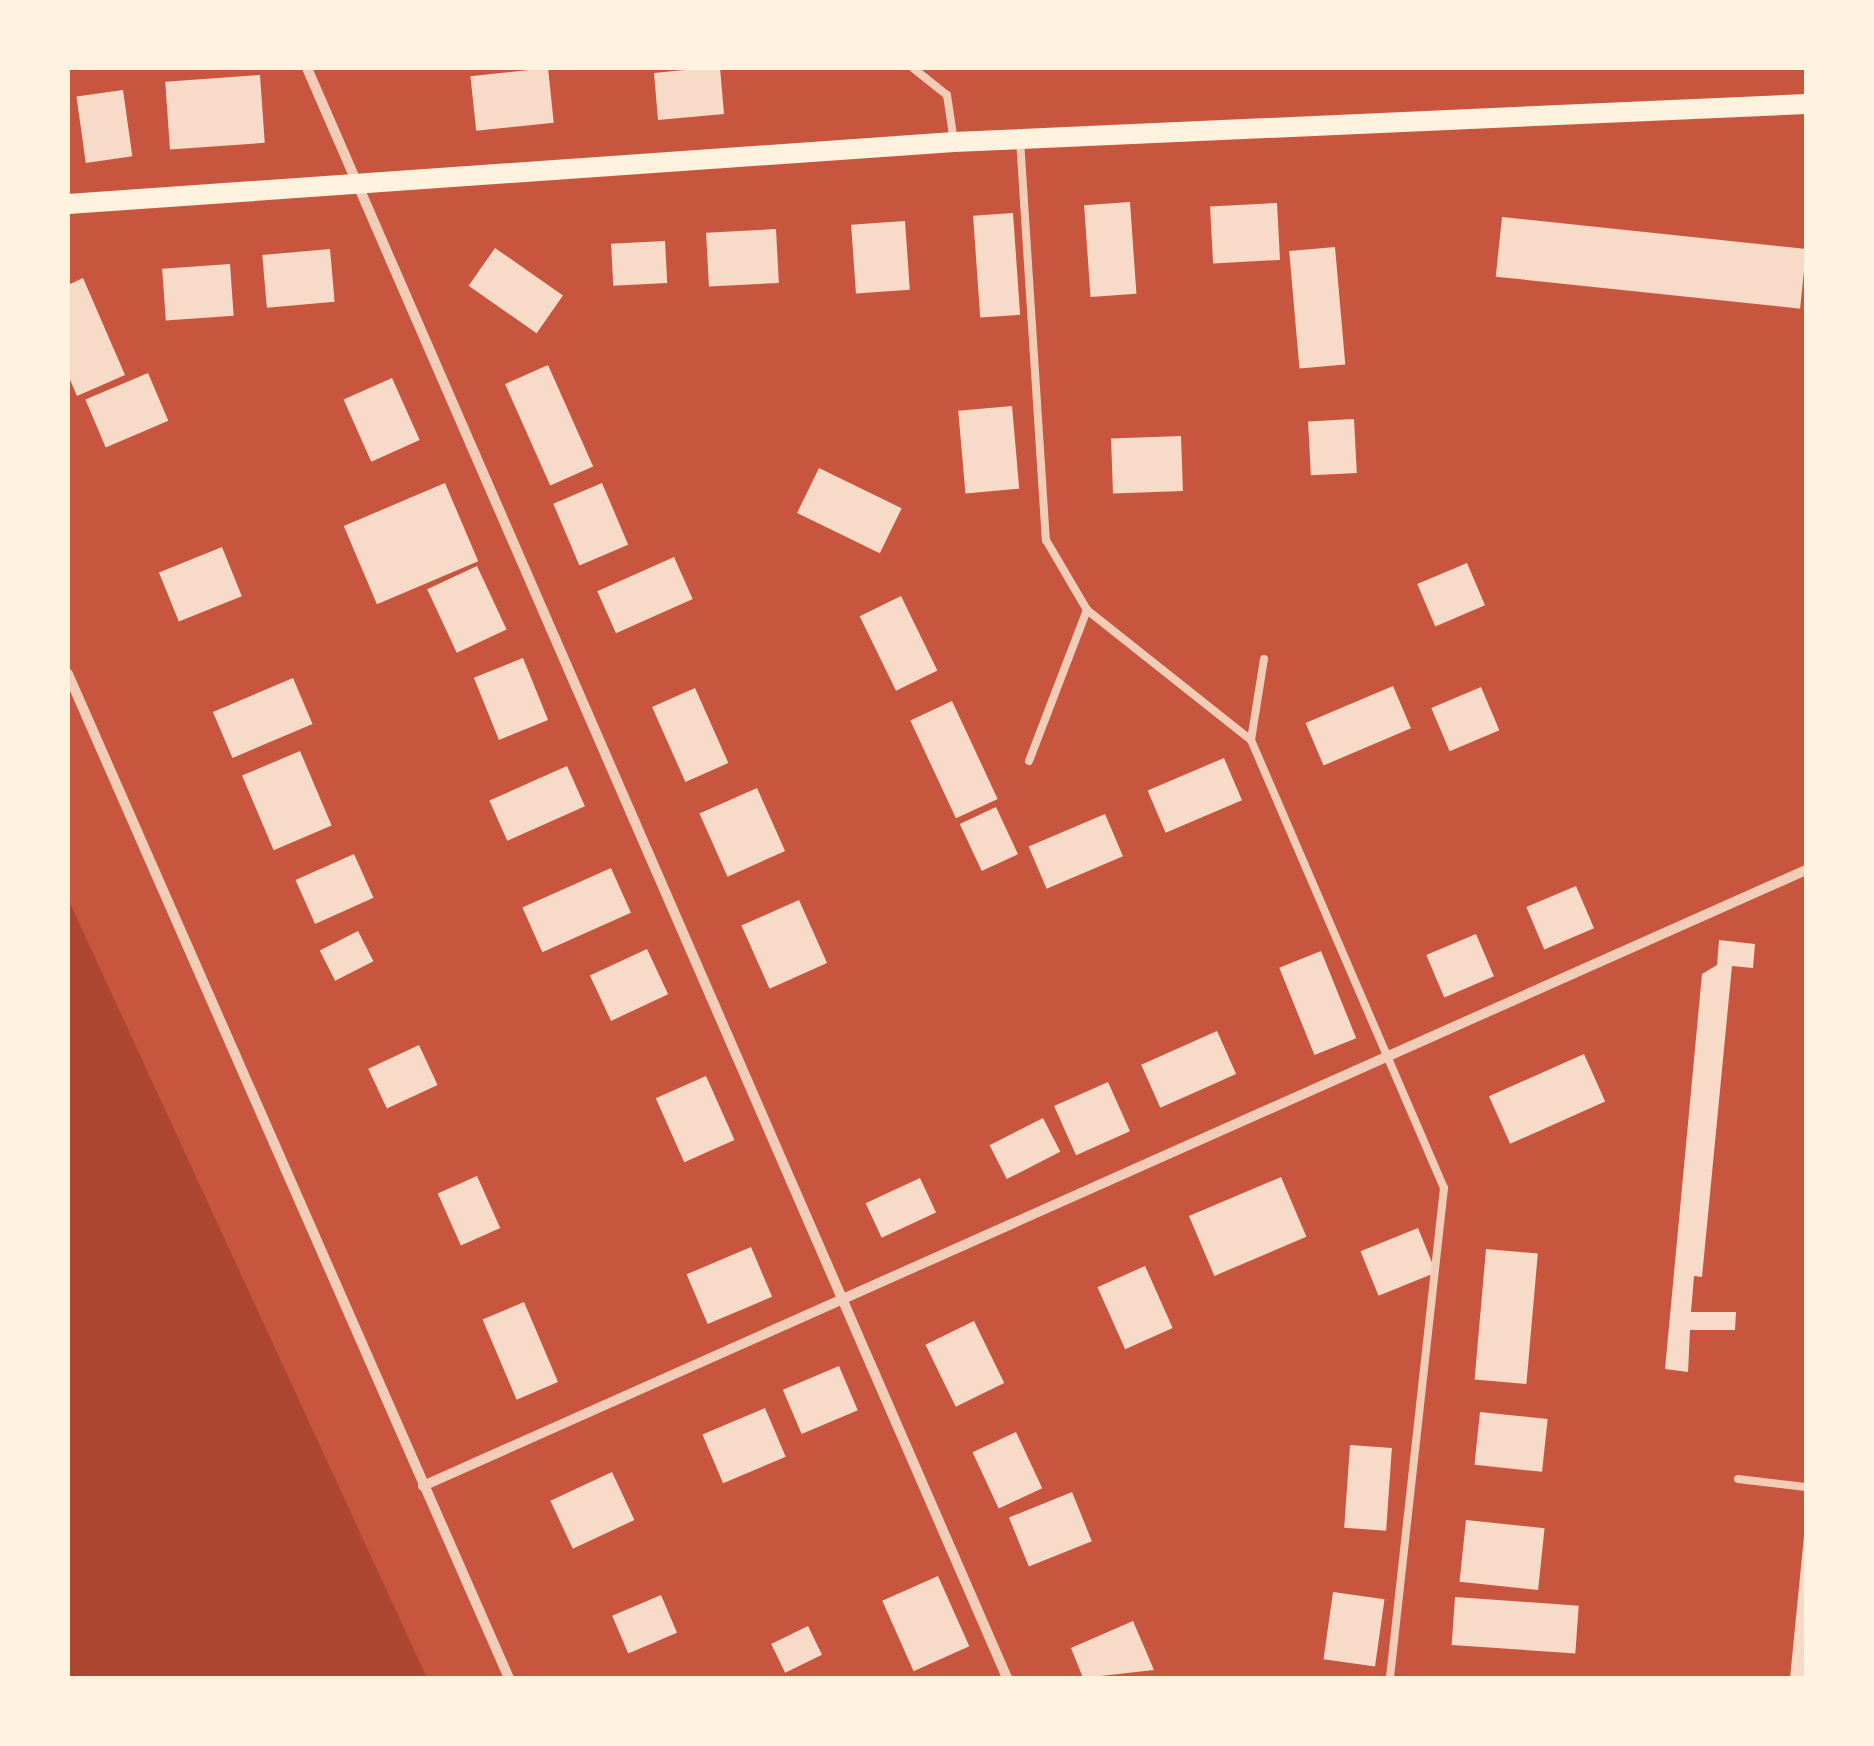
<!DOCTYPE html>
<html>
<head>
<meta charset="utf-8">
<style>
  body { margin:0 }
  #map { position:relative; width:1874px; height:1746px; overflow:hidden; background:#c8553d; font-family:"DejaVu Sans",sans-serif }
  div>[style] { position:absolute }
  .green>* { inset:0; background:#ae4732 }
  .building>* { inset:0; background:#f7dbc8; transform-origin:0 0 }
  .service>* { height:8px; margin:-4px; padding:0 4px; transform-origin:4px; border-radius:4px; background:#f1ccb7 }
  .minor>* { height:10px; margin:-5px; padding:0 5px; transform-origin:5px; border-radius:5px; background:#f1ccb7 }
  .secondary>* { height:20px; margin:-10px; padding:0 10px; transform-origin:10px; border-radius:10px; background:#fff3e0 }
  span { translate:-50% -50%; white-space:nowrap; text-align:center; line-height:1.15; -webkit-text-stroke:8px #fff3e0; paint-order:stroke }
  .frame { position:absolute; inset:0; border:70px solid #fff3e0; pointer-events:none }
</style>
</head>
<body>
<div id="map">
  <div class="green">
    <i style="clip-path:polygon(68px 899px,427px 1678px,68px 1678px)"></i>
  </div>
  <div class="building">
    <i style="left:548px;top:68px;width:55px;height:78px;rotate:84deg"></i>
    <i style="clip-path:polygon(705px 68px,720px 68px,724px 114px,658px 120px,654px 73px)"></i>
    <i style="left:260px;top:75px;width:68px;height:95px;rotate:86deg"></i>
    <i style="left:123px;top:90px;width:67px;height:47px;rotate:82deg"></i>
    <i style="left:1130px;top:202px;width:92px;height:46px;rotate:86deg"></i>
    <i style="left:1277px;top:203px;width:57px;height:67px;rotate:87deg"></i>
    <i style="left:1013px;top:213px;width:102px;height:40px;rotate:86deg"></i>
    <i style="left:1502px;top:217px;width:306px;height:60px;rotate:6deg"></i>
    <i style="left:905px;top:221px;width:69px;height:54px;rotate:86deg"></i>
    <i style="left:776px;top:229px;width:54px;height:70px;rotate:87deg"></i>
    <i style="left:665px;top:241px;width:42px;height:54px;rotate:87deg"></i>
    <i style="left:1335px;top:247px;width:118px;height:46px;rotate:85deg"></i>
    <i style="left:495px;top:248px;width:83px;height:46px;rotate:35deg"></i>
    <i style="left:330px;top:249px;width:53px;height:68px;rotate:85deg"></i>
    <i style="left:230px;top:264px;width:52px;height:68px;rotate:86deg"></i>
    <i style="clip-path:polygon(83px 278px,125px 375px,77px 396px,68px 375px,68px 285px)"></i>
    <i style="left:548px;top:365px;width:111px;height:47px;rotate:66deg"></i>
    <i style="left:148px;top:373px;width:52px;height:68px;rotate:67deg"></i>
    <i style="left:392px;top:378px;width:68px;height:53px;rotate:66deg"></i>
    <i style="left:1012px;top:406px;width:83px;height:54px;rotate:85deg"></i>
    <i style="left:1354px;top:419px;width:54px;height:46px;rotate:87deg"></i>
    <i style="left:1181px;top:436px;width:55px;height:70px;rotate:88deg"></i>
    <i style="left:819px;top:468px;width:92px;height:50px;rotate:26deg"></i>
    <i style="left:445px;top:483px;width:85px;height:110px;rotate:67deg"></i>
    <i style="left:602px;top:483px;width:67px;height:53px;rotate:67deg"></i>
    <i style="left:222px;top:547px;width:53px;height:68px;rotate:68deg"></i>
    <i style="left:674px;top:557px;width:46px;height:84px;rotate:66deg"></i>
    <i style="left:1467px;top:563px;width:46px;height:54px;rotate:67deg"></i>
    <i style="left:477px;top:566px;width:70px;height:55px;rotate:65deg"></i>
    <i style="left:901px;top:596px;width:83px;height:46px;rotate:64deg"></i>
    <i style="left:523px;top:658px;width:67px;height:53px;rotate:68deg"></i>
    <i style="left:293px;top:678px;width:50px;height:87px;rotate:67deg"></i>
    <i style="left:1393px;top:686px;width:46px;height:95px;rotate:67deg"></i>
    <i style="left:1481px;top:687px;width:47px;height:54px;rotate:67deg"></i>
    <i style="left:695px;top:688px;width:82px;height:47px;rotate:66deg"></i>
    <i style="left:952px;top:701px;width:108px;height:46px;rotate:65deg"></i>
    <i style="left:300px;top:751px;width:81px;height:63px;rotate:67deg"></i>
    <i style="left:1224px;top:758px;width:46px;height:83px;rotate:67deg"></i>
    <i style="left:567px;top:766px;width:44px;height:85px;rotate:66deg"></i>
    <i style="left:757px;top:788px;width:69px;height:63px;rotate:66deg"></i>
    <i style="left:996px;top:807px;width:52px;height:40px;rotate:65deg"></i>
    <i style="left:1105px;top:814px;width:46px;height:83px;rotate:67deg"></i>
    <i style="left:354px;top:854px;width:48px;height:64px;rotate:66deg"></i>
    <i style="left:611px;top:868px;width:49px;height:97px;rotate:66deg"></i>
    <i style="left:1576px;top:886px;width:46px;height:54px;rotate:67deg"></i>
    <i style="left:799px;top:900px;width:69px;height:63px;rotate:66deg"></i>
    <i style="left:358px;top:931px;width:34px;height:43px;rotate:63deg"></i>
    <i style="left:1476px;top:934px;width:46px;height:54px;rotate:67deg"></i>
    <i style="clip-path:polygon(1719px 940px,1755px 944px,1753px 968px,1732px 966px,1702px 1277px,1694px 1276px,1691px 1312px,1736px 1312px,1735px 1330px,1690px 1330px,1688px 1372px,1665px 1369px,1702px 974px,1717px 965px)"></i>
    <i style="left:647px;top:949px;width:50px;height:63px;rotate:65deg"></i>
    <i style="left:1321px;top:951px;width:94px;height:45px;rotate:68deg"></i>
    <i style="left:1217px;top:1031px;width:47px;height:83px;rotate:66deg"></i>
    <i style="left:419px;top:1045px;width:44px;height:56px;rotate:65deg"></i>
    <i style="left:1584px;top:1054px;width:52px;height:104px;rotate:66deg"></i>
    <i style="left:706px;top:1076px;width:70px;height:55px;rotate:66deg"></i>
    <i style="left:1108px;top:1082px;width:54px;height:59px;rotate:66deg"></i>
    <i style="left:1043px;top:1118px;width:38px;height:60px;rotate:63deg"></i>
    <i style="left:477px;top:1176px;width:57px;height:43px;rotate:66deg"></i>
    <i style="left:1281px;top:1177px;width:65px;height:100px;rotate:67deg"></i>
    <i style="left:920px;top:1178px;width:38px;height:60px;rotate:65deg"></i>
    <i style="left:1418px;top:1228px;width:48px;height:62px;rotate:68deg"></i>
    <i style="left:751px;top:1247px;width:54px;height:70px;rotate:67deg"></i>
    <i style="left:1486px;top:1249px;width:52px;height:131px;rotate:5deg"></i>
    <i style="left:1145px;top:1266px;width:68px;height:52px;rotate:66deg"></i>
    <i style="left:524px;top:1302px;width:87px;height:45px;rotate:67deg"></i>
    <i style="left:974px;top:1321px;width:69px;height:54px;rotate:64deg"></i>
    <i style="left:839px;top:1366px;width:48px;height:61px;rotate:67deg"></i>
    <i style="left:765px;top:1408px;width:53px;height:68px;rotate:67deg"></i>
    <i style="left:1480px;top:1412px;width:68px;height:53px;rotate:6deg"></i>
    <i style="left:1016px;top:1432px;width:62px;height:48px;rotate:65deg"></i>
    <i style="left:1350px;top:1445px;width:42px;height:83px;rotate:4deg"></i>
    <i style="left:612px;top:1472px;width:53px;height:68px;rotate:65deg"></i>
    <i style="left:1072px;top:1492px;width:53px;height:68px;rotate:68deg"></i>
    <i style="left:1466px;top:1520px;width:79px;height:62px;rotate:6deg"></i>
    <i style="clip-path:polygon(1804px 1536px,1806px 1678px,1790px 1678px)"></i>
    <i style="left:938px;top:1576px;width:77px;height:61px;rotate:66deg"></i>
    <i style="left:1333px;top:1592px;width:52px;height:68px;rotate:8deg"></i>
    <i style="left:661px;top:1595px;width:41px;height:53px;rotate:67deg"></i>
    <i style="left:1455px;top:1597px;width:124px;height:48px;rotate:4deg"></i>
    <i style="clip-path:polygon(1133px 1621px,1154px 1670px,1083px 1678px,1071px 1648px)"></i>
    <i style="left:808px;top:1626px;width:32px;height:41px;rotate:64deg"></i>
  </div>
  <div class="service">
    <i style="left:913px;top:68px;width:43px;rotate:38.5deg"></i>
    <i style="left:947px;top:95px;width:48px;rotate:81.5deg"></i>
    <i style="left:1020px;top:140px;width:401px;rotate:86.3deg"></i>
    <i style="left:1046px;top:540px;width:81px;rotate:59.6deg"></i>
    <i style="left:1087px;top:610px;width:209px;rotate:38.4deg"></i>
    <i style="left:1251px;top:740px;width:488px;rotate:66.7deg"></i>
    <i style="left:1444px;top:1188px;width:493px;rotate:96.3deg"></i>
    <i style="left:1251px;top:740px;width:82px;rotate:-80.9deg"></i>
    <i style="left:1029px;top:761px;width:162px;rotate:-69deg"></i>
    <i style="left:1738px;top:1479px;width:68px;rotate:6.7deg"></i>
  </div>
  <div class="minor">
    <i style="left:307px;top:68px;width:1756px;rotate:66.5deg"></i>
    <i style="left:68px;top:674px;width:1097px;rotate:66.29deg"></i>
    <i style="left:423px;top:1486px;width:1514px;rotate:-24.01deg"></i>
  </div>
  <div class="secondary">
    <i style="left:68px;top:204px;width:888px;rotate:-4deg"></i>
    <i style="left:954px;top:142px;width:853px;rotate:-2.55deg"></i>
  </div>
  <div class="frame"></div>
</div>
</body>
</html>
